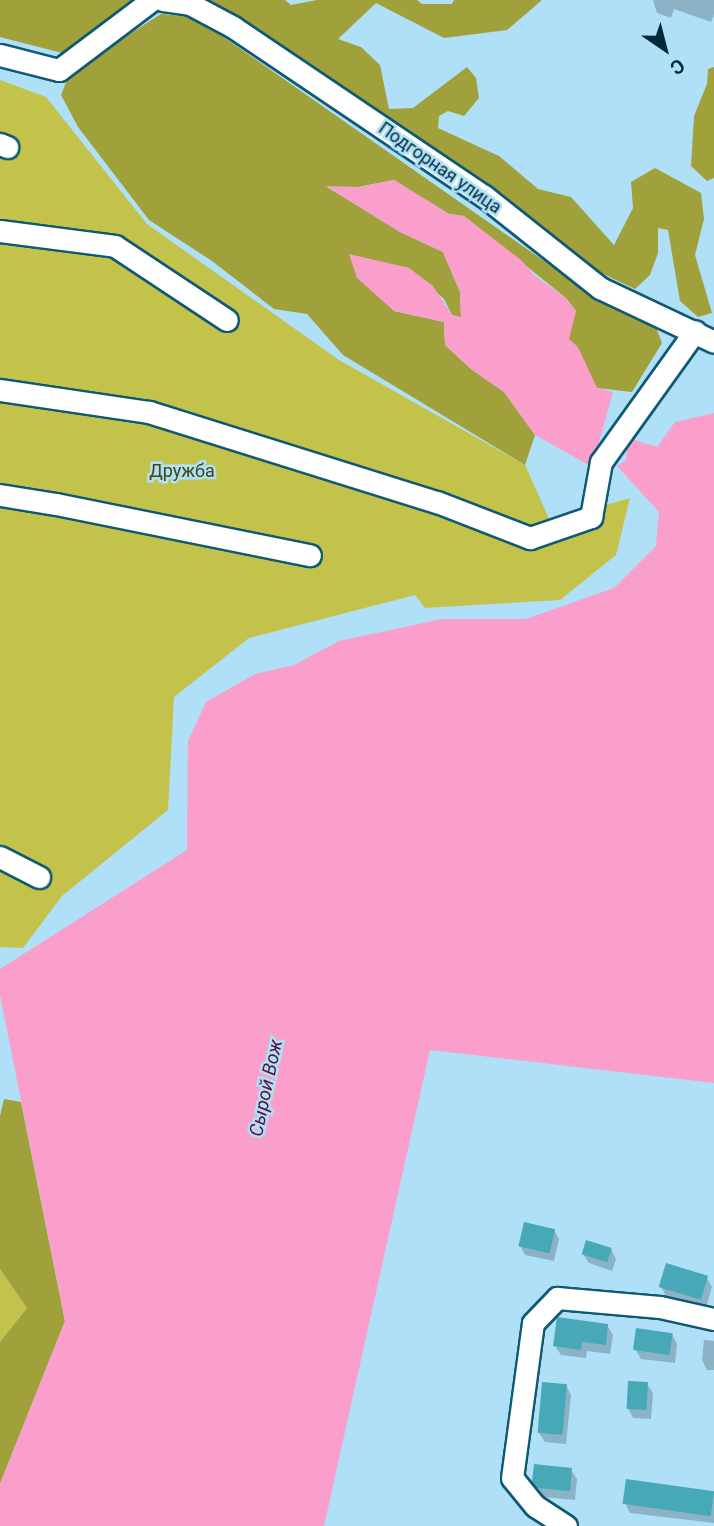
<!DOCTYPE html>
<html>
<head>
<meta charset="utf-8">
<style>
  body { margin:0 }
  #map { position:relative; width:714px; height:1526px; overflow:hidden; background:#afe0f7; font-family:Roboto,sans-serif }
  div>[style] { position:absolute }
  .green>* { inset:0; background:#c3c34b }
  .forest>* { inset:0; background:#a1a13b }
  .water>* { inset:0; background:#fa9ecc }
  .shadow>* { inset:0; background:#0003 }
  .building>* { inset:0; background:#47a8b7; transform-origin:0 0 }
  .roads { filter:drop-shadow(2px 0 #0f5974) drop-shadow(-2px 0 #0f5974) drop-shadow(0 2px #0f5974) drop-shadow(0 -2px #0f5974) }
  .minor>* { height:21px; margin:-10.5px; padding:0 10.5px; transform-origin:10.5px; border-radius:10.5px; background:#fff }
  span { translate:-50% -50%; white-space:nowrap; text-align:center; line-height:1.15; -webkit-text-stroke:5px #afe0f7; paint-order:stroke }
  .street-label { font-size:18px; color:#022a39 }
  .park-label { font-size:18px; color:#45450e }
  .water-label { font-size:19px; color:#59133c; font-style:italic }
  .north { position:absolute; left:630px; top:14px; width:70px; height:70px; -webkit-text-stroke:5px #afe0f7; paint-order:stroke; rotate:145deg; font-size:19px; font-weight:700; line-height:28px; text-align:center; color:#022a39 }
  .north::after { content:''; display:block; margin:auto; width:24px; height:32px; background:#022a39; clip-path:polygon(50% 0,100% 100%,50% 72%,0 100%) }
</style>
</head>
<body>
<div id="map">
  <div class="green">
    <i style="clip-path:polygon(0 80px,46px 97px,147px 224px,339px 360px,525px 465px,550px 521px,630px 498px,616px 555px,560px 600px,425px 608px,415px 595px,249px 638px,174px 697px,168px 810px,62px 896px,23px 948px,0 947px)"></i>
    <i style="clip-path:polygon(0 1269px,27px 1308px,0 1342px)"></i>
  </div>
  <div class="forest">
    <i style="clip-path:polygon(0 0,133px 0,66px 54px,0 37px)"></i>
    <i style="clip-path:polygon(193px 0,285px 0,291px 5px,317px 0,417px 0,422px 4px,452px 4px,454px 0,542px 0,507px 30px,444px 38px,376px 3px,338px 39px,361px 47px,380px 65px,389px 109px,413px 108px,467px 67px,476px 78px,479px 98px,464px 116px,448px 111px,439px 116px,438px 128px,499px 156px,538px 189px,571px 197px,614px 245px,633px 208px,631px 182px,655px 168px,701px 193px,704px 219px,695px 255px,712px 313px,698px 317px,680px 301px,668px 230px,658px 228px,658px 253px,650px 275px,635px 289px,599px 272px,393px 123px)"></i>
    <i style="clip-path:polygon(161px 14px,195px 17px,597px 298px,655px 325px,662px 343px,632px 392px,597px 388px,568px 339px,576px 311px,566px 298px,464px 216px,449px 214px,394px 180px,358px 187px,327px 187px,400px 232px,443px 252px,460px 292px,461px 318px,452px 315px,444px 299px,409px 268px,349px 255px,394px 311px,444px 322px,445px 345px,471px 369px,504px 392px,535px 435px,525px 465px,343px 355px,307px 314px,274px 309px,212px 261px,149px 220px,78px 127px,61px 95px,70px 72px)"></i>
    <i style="clip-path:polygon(714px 67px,714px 178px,707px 181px,691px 166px,694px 116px,707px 84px,708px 69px)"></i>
    <i style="clip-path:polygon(4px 1099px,21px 1102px,65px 1321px,0 1484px,0 1342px,27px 1308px,0 1269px,0 1116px)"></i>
  </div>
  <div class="water">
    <i style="clip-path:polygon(394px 180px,449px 214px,464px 216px,521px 260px,535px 276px,566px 298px,576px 311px,569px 339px,578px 347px,597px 388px,613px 392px,592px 467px,535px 435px,504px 392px,471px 369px,445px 345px,444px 322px,394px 311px,357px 278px,349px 254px,409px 268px,433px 286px,452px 315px,461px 317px,460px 292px,443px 252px,400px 232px,326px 186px,358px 187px)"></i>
    <i style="clip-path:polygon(714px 413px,714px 1083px,430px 1050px,324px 1526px,0 1526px,0 1484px,65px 1321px,0 995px,0 969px,187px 850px,188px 741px,206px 702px,255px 674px,294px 665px,339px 641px,442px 619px,526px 619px,614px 588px,656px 546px,659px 512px,617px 466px,626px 460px,628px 438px,657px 447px,675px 422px)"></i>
  </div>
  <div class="shadow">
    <i style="clip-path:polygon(653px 0,714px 0,714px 15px,711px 22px,674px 9px,671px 18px,657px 13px)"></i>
    <i style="clip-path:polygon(554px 1230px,559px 1239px,554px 1261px,525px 1255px,520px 1245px)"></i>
    <i style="clip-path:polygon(611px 1249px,616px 1259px,612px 1271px,589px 1263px,583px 1254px)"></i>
    <i style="clip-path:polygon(707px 1278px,712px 1287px,706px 1308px,666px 1296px,661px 1287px)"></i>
    <i style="clip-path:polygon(607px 1325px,613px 1335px,610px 1354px,587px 1351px,586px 1358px,561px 1355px,555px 1346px)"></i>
    <i style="clip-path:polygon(672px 1334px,677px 1344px,675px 1363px,641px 1359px,635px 1349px)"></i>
    <i style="clip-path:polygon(704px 1340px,714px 1341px,714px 1370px,707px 1370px,702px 1360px)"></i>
    <i style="clip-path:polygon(647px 1384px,653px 1393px,651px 1419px,633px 1418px,628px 1408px)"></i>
    <i style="clip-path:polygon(566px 1385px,571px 1395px,566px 1444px,545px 1442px,539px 1433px)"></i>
    <i style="clip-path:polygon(571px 1470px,577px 1479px,575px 1500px,544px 1497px,534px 1482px)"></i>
    <i style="clip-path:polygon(714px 1492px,714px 1523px,630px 1513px,625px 1503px)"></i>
  </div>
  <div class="building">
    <i style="left:524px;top:1222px;width:32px;height:25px;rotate:13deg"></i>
    <i style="left:586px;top:1240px;width:27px;height:15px;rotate:17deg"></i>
    <i style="left:666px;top:1263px;width:44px;height:25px;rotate:17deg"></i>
    <i style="clip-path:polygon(557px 1317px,608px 1324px,606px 1345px,582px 1342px,581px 1350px,553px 1346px)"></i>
    <i style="left:636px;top:1328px;width:37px;height:22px;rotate:8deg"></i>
    <i style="left:628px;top:1381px;width:20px;height:28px;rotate:3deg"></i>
    <i style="left:542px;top:1382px;width:25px;height:51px;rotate:5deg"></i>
    <i style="clip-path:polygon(534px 1464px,572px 1468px,570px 1491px,537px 1488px,532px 1482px)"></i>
    <i style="left:626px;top:1479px;width:89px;height:25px;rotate:8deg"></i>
  </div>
  <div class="roads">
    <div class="minor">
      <i style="left:163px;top:0;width:27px;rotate:8deg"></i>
      <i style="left:190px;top:4px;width:49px;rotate:28.1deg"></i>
      <i style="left:233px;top:27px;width:303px;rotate:34deg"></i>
      <i style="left:484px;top:196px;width:148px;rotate:38.4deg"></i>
      <i style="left:600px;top:288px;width:126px;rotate:25.3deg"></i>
      <i style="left:0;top:55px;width:61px;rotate:14.3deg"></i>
      <i style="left:59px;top:70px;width:116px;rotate:-37deg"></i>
      <i style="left:0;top:144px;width:8px;rotate:23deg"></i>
      <i style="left:0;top:231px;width:116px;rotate:7.4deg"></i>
      <i style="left:115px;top:246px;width:134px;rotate:33.5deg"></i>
      <i style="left:0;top:390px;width:151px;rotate:8.4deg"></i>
      <i style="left:149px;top:412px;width:302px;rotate:17.4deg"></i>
      <i style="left:437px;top:502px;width:100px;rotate:21.2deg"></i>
      <i style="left:530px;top:538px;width:65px;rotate:-19deg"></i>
      <i style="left:591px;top:517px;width:56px;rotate:-79.7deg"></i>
      <i style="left:601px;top:462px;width:161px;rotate:-54.3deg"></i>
      <i style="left:0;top:495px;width:57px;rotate:9.1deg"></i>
      <i style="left:56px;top:504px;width:259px;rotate:11.4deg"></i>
      <i style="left:0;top:857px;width:44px;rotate:27.1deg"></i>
      <i style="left:566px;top:1526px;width:37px;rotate:-147deg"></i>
      <i style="left:535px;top:1506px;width:36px;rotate:-129deg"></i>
      <i style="left:512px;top:1478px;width:156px;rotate:-82.3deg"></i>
      <i style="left:533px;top:1323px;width:35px;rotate:-46deg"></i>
      <i style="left:557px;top:1298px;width:103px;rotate:5deg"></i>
      <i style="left:660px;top:1307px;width:55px;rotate:12.5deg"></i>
    </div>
  </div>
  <div class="street-label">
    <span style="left:440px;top:168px;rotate:35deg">Подгорная улица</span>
  </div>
  <div class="park-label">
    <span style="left:182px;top:471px">Дружба</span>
  </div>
  <div class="water-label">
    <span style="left:266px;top:1088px;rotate:-78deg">Сырой Вож</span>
  </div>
  <div class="north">С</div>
</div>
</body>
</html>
